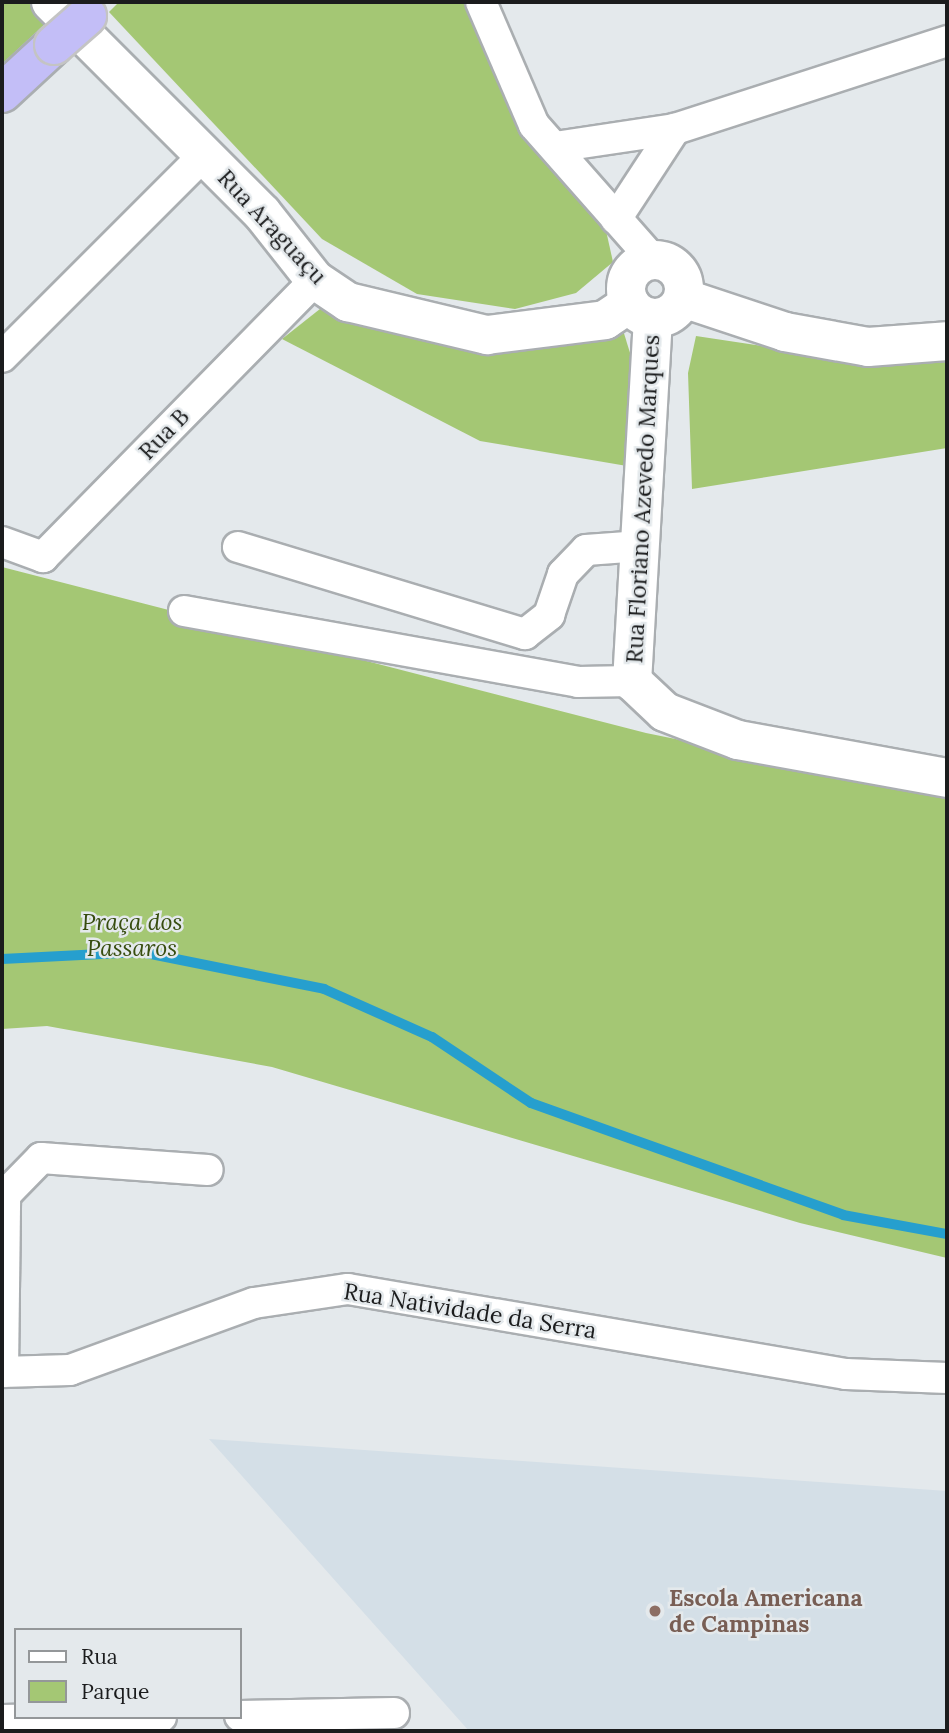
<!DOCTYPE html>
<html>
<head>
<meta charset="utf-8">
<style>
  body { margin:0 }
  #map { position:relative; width:949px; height:1733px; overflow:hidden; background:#e4e9ec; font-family:Lora,serif }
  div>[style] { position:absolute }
  .built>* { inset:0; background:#d4dfe7 }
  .green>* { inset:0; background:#a4c774 }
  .stream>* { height:10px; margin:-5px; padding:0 5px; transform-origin:5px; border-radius:5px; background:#269fce }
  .roads { filter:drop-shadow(2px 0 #aaaeb1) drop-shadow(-2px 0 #aaaeb1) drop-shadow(0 2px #aaaeb1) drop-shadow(0 -2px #aaaeb1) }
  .street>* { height:30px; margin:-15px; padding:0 15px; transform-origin:15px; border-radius:15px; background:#fff }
  .secondary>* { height:38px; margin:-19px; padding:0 19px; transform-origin:19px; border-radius:19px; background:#fff }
  .secondary>.ring { margin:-19px; padding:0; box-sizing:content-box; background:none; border:38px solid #fff; border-radius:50% }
  .highway>* { height:38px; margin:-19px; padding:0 19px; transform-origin:19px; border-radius:19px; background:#c3bef7 }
  .bridges { filter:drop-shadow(2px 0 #c4c4c4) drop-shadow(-2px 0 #c4c4c4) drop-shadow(0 2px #c4c4c4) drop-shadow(0 -2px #c4c4c4) }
  .highway-bridge>* { height:38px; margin:-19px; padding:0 19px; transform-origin:19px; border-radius:19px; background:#c3bef7 }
  .dots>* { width:19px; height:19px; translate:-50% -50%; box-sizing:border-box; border:4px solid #e4e9ec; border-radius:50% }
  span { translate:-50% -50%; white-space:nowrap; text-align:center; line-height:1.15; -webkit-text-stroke:5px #e4e9ec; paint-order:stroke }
  .street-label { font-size:23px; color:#1b1c1d }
  .park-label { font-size:23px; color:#374d0f; font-style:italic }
  .education-label { font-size:23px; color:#785e54; font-weight:700 }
  .left { translate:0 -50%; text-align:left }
  .frame { position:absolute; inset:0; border:4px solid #1b1c1d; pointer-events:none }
  .legend { position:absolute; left:14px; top:1628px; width:228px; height:91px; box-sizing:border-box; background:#e4e9ec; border:2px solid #949799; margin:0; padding:9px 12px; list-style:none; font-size:21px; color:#1b1c1d }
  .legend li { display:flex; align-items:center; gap:14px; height:35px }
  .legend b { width:35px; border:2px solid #949799 }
</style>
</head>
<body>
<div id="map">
  <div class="built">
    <i style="clip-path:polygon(209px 1439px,947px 1491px,947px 1731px,469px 1731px)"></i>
  </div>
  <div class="green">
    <i style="clip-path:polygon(2px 2px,30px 2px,47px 22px,2px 64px)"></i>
    <i style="clip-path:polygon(119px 2px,473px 2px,605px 226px,613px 262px,576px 293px,515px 309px,417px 294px,322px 239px,109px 12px)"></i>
    <i style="clip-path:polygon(325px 305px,622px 327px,631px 356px,627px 466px,480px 441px,282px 339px)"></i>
    <i style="clip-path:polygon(696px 336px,874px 363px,947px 355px,947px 448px,692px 489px,688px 373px)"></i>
    <i style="clip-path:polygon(2px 567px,646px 733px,947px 794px,947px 1258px,800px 1223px,272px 1067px,47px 1026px,2px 1029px)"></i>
  </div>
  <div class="stream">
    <i style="left:2px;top:959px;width:139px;rotate:-2.9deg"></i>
    <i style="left:141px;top:952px;width:187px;rotate:11.4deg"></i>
    <i style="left:324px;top:989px;width:118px;rotate:24deg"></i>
    <i style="left:432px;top:1037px;width:119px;rotate:33.7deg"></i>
    <i style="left:531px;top:1103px;width:331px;rotate:19.7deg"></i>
    <i style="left:843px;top:1215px;width:106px;rotate:10.4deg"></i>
  </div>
  <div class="roads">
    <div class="street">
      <i style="left:481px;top:2px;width:134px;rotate:66.7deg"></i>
      <i style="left:534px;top:125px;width:180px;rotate:48.6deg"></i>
      <i style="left:555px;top:147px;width:121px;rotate:-8.5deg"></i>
      <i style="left:675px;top:129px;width:286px;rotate:-17.9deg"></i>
      <i style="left:616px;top:219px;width:108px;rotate:-56.8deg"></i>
      <i style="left:2px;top:357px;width:286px;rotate:-45deg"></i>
      <i style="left:2px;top:542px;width:44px;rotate:20.1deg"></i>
      <i style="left:43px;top:557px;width:388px;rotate:-45.5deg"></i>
      <i style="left:238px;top:547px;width:300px;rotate:16.9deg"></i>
      <i style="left:525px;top:634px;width:31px;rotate:-38deg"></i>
      <i style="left:549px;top:615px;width:43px;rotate:-71.1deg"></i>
      <i style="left:563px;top:574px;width:33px;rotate:-46deg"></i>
      <i style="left:586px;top:550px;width:55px;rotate:-4.2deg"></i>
      <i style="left:184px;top:611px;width:400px;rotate:10.2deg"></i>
      <i style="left:578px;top:682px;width:54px;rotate:-1.1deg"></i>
      <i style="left:2px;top:1198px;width:56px;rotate:-45.7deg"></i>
      <i style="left:41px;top:1158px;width:167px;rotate:4.1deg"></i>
      <i style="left:2px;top:1372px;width:68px;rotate:-1.7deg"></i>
      <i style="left:70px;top:1370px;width:196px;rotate:-20deg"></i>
      <i style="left:254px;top:1303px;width:95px;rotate:-8.5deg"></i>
      <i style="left:348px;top:1289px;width:505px;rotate:9.69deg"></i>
      <i style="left:846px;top:1374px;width:101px;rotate:2.3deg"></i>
      <i style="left:3px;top:1372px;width:175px;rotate:-89.3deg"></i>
      <i style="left:240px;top:1716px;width:154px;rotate:-1.1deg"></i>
      <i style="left:2px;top:1720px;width:159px;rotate:-1.1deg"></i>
    </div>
    <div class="secondary">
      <i style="left:51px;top:2px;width:298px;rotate:45deg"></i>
      <i style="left:262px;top:213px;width:85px;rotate:51.7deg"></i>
      <i style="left:315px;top:280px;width:40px;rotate:34deg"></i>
      <i style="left:348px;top:302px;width:143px;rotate:13.4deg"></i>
      <i style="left:487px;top:335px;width:119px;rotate:-7.2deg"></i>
      <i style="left:605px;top:320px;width:30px;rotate:-34deg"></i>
      <i class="ring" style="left:626px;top:260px;width:20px;height:20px"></i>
      <i style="left:683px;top:298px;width:108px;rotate:18.4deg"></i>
      <i style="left:785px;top:332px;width:84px;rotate:10.2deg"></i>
      <i style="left:868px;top:347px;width:79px;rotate:-4.3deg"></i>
      <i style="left:653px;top:318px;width:364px;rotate:93.3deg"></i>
      <i style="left:632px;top:681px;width:45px;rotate:43.2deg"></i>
      <i style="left:665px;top:712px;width:78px;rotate:21deg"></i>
      <i style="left:738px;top:740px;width:212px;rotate:10.3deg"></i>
    </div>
    <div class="highway">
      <i style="left:2px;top:93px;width:71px;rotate:-42.7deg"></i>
    </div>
  </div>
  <div class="bridges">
    <div class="highway-bridge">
      <i style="left:54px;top:45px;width:44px;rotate:-41.3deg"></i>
    </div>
  </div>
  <div class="dots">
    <i style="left:655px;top:1611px;background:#8d6e63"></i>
  </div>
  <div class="street-label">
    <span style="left:272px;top:227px;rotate:47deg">Rua Araguaçu</span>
    <span style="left:164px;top:434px;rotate:-46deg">Rua B</span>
    <span style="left:643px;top:499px;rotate:-87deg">Rua Floriano Azevedo Marques</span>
    <span style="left:470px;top:1311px;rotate:9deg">Rua Natividade da Serra</span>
  </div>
  <div class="park-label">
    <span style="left:132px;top:935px">Praça dos<br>Passaros</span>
  </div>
  <div class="education-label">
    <span class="left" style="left:669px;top:1611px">Escola Americana<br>de Campinas</span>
  </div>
  <div class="frame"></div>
  <ul class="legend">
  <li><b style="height:9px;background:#fff"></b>Rua</li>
  <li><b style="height:19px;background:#a4c774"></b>Parque</li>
  </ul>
</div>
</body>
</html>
